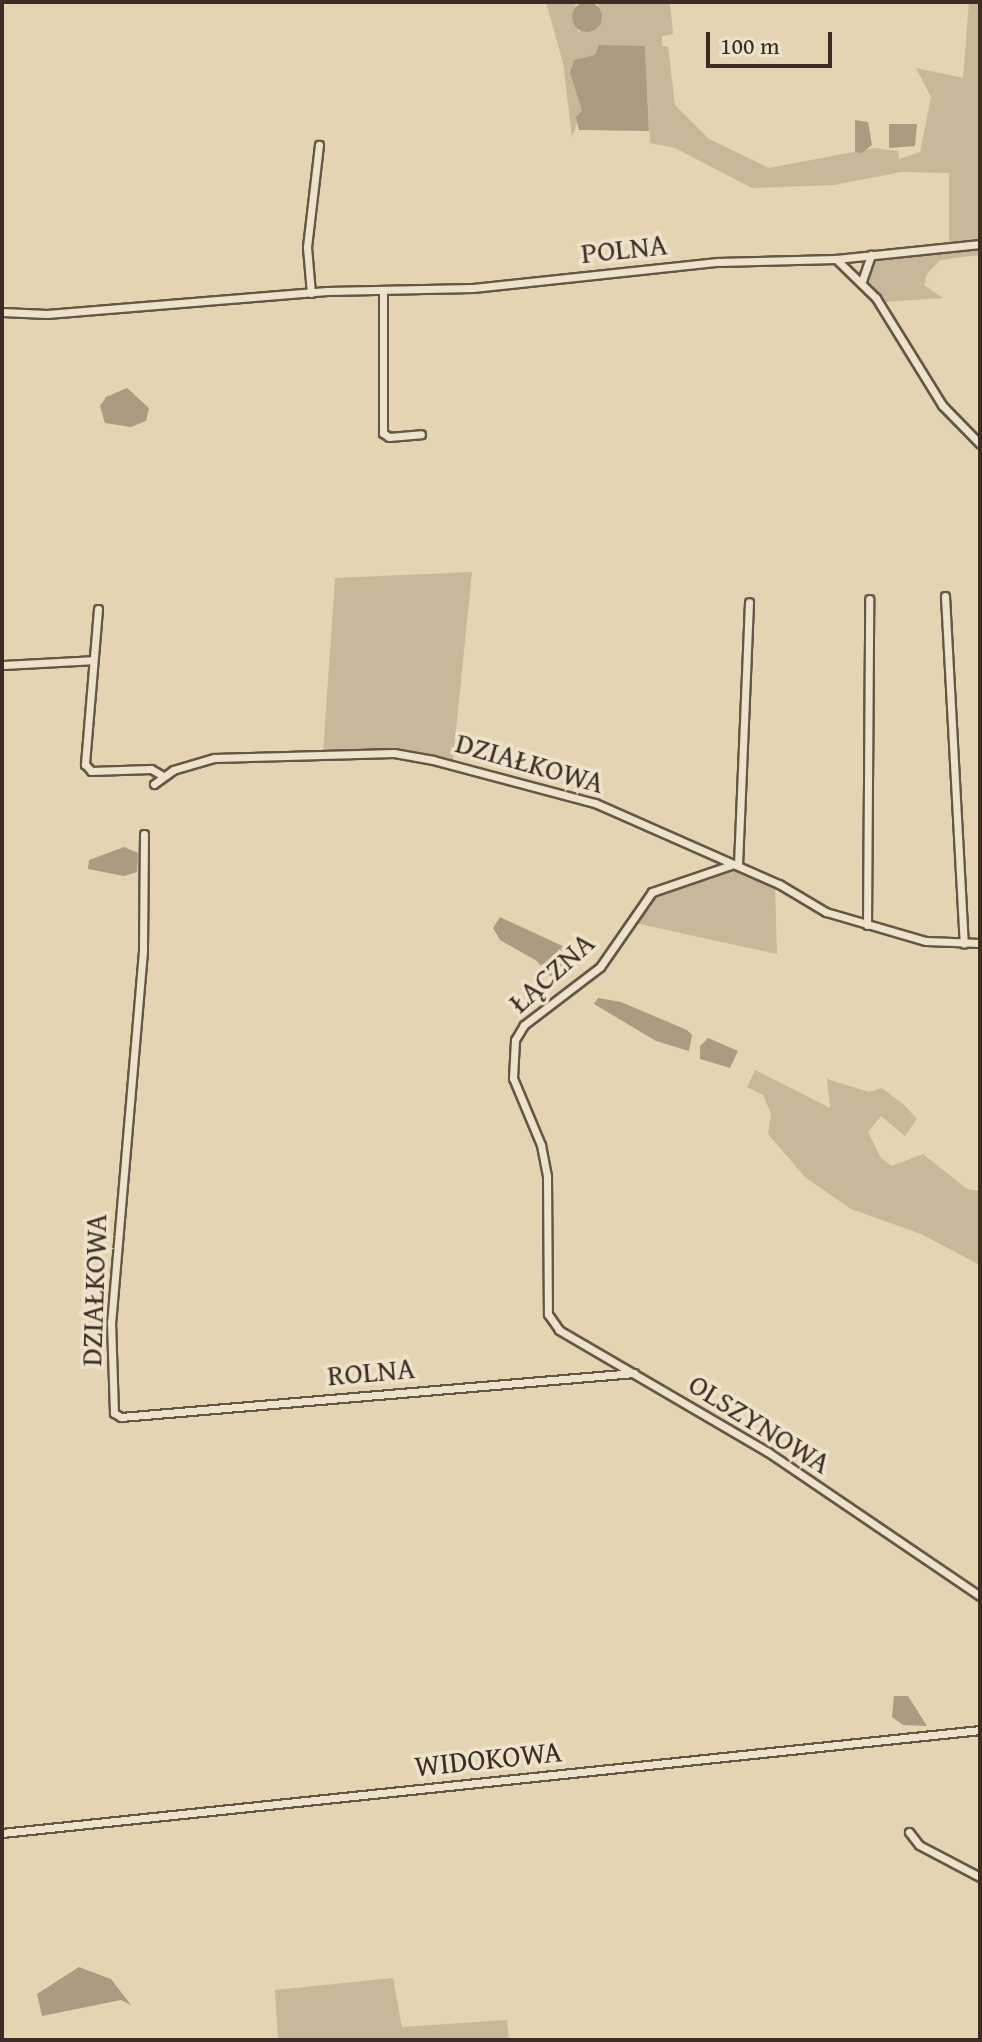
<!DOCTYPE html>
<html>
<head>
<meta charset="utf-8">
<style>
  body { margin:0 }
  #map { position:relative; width:982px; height:2042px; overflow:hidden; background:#e4d4b1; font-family:"Gentium Book Plus",serif }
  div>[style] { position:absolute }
  .green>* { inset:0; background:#c7b899 }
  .water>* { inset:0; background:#ab9b81 }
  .round { border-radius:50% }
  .roads { filter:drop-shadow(2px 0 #655746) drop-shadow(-2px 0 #655746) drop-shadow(0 2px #655746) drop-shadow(0 -2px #655746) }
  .street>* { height:7px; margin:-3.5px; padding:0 3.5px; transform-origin:3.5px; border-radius:3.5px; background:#ede3cc }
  span { translate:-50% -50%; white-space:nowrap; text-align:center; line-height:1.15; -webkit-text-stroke:7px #ede3cc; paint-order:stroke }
  .street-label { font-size:30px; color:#3b2d23 }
  .frame { position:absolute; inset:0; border:4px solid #3b2d23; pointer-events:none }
  .scale { position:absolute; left:706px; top:32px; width:126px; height:36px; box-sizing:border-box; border:4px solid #3b2d23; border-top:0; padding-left:10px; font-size:24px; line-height:28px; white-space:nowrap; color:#3b2d23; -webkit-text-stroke:6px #ede3cc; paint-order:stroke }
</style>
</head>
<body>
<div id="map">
  <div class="green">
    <i style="clip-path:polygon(546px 2px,575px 2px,578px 32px,602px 20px,597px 2px,670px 2px,673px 34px,662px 36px,662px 46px,668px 47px,675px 105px,709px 139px,769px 168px,875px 148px,898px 151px,899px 159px,920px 152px,931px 97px,916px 68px,963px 78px,969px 2px,980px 2px,980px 240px,949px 243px,949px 173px,901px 172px,834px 185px,752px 188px,675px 148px,650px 143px,645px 46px,595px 55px,570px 73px,582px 111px,572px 137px,563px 63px)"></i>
    <i style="clip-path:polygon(980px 248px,980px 255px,940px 260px,927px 274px,924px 285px,943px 298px,883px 302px,869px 283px,875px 258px)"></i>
    <i style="clip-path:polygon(472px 572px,453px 760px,400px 748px,323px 753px,335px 578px)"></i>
    <i style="clip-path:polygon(734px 868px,775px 888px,777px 954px,635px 923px,654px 895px)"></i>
    <i style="clip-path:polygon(755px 1070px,830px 1108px,827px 1079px,869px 1092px,882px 1088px,904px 1105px,917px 1119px,905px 1136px,881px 1116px,868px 1132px,881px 1158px,892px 1166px,923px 1154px,967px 1189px,980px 1191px,978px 1264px,921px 1234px,851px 1209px,805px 1177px,768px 1134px,771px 1114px,763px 1095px,747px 1087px)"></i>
    <i style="clip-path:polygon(393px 1978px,402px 2027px,507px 2020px,509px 2040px,278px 2040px,275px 1990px)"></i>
  </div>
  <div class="water">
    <i class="round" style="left:572px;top:2px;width:30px;height:30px"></i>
    <i style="clip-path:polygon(599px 45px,645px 46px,649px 131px,579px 130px,576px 117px,582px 111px,570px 73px,574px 60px,595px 55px)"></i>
    <i style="clip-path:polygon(855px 120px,868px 122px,872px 145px,862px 153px,855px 152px)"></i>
    <i style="clip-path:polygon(889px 124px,917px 124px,915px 146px,889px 148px)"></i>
    <i style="clip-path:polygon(127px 388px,149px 408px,146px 421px,131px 427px,105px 423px,100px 406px,106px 397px)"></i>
    <i style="clip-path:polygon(124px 847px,138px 853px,137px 872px,124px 876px,88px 869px,89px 860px)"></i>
    <i style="clip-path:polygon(500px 917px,569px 949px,574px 970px,555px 978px,547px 974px,537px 961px,500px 940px,493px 928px)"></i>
    <i style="clip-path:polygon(598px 998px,621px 1002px,687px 1030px,692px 1035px,689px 1051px,656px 1041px,594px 1004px)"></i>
    <i style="clip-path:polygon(708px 1038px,738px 1051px,730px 1068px,700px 1059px,700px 1046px)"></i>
    <i style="clip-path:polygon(894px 1696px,908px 1696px,927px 1726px,903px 1725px,892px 1717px)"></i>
    <i style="clip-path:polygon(79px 1967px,111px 1979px,131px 2005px,121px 2000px,42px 2016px,37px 1994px)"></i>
  </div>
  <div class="roads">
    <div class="street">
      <i style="left:836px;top:259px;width:56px;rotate:44.3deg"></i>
      <i style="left:876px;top:298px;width:126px;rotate:58.3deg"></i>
      <i style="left:942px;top:405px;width:54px;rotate:45.7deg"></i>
      <i style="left:862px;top:281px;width:28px;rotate:-71deg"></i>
      <i style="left:383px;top:290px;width:143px;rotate:90deg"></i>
      <i style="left:383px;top:433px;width:7px;rotate:34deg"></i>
      <i style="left:389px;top:437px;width:32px;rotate:-5deg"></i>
      <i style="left:311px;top:293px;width:46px;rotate:-95deg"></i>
      <i style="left:307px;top:247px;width:103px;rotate:-83.3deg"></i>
      <i style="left:2px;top:312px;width:45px;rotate:2.5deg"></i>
      <i style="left:47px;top:314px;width:281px;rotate:-4.7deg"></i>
      <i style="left:327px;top:291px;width:146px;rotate:-1.2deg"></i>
      <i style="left:473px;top:288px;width:246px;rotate:-6.1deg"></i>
      <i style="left:718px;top:262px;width:118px;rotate:-1.5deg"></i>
      <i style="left:836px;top:259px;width:145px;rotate:-5.9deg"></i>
      <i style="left:945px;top:596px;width:348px;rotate:86.9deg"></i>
      <i style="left:98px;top:609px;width:156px;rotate:94.8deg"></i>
      <i style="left:85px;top:764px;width:9px;rotate:49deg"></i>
      <i style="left:91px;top:771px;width:60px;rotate:-1.9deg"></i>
      <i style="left:151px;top:769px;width:14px;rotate:30deg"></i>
      <i style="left:2px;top:665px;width:91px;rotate:-3.1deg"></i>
      <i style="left:154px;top:784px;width:24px;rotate:-36deg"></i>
      <i style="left:173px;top:770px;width:43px;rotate:-16.3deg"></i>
      <i style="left:214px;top:758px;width:180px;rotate:-1.6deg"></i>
      <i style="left:394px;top:753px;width:40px;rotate:10deg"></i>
      <i style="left:433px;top:760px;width:168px;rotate:14.9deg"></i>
      <i style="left:595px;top:803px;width:201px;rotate:23.8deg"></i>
      <i style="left:779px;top:884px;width:55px;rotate:30.8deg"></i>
      <i style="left:826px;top:912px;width:104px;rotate:16.2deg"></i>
      <i style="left:926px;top:941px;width:54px;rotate:2.1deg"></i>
      <i style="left:144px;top:834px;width:117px;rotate:90.5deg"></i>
      <i style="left:143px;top:951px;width:372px;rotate:94.9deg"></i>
      <i style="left:111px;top:1322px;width:91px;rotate:88.1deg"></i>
      <i style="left:114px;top:1413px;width:8px;rotate:30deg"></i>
      <i style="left:121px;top:1417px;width:515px;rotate:-4.9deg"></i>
      <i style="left:734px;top:864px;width:87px;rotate:161.1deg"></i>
      <i style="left:652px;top:892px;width:91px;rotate:124.7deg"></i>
      <i style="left:600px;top:967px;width:96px;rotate:142.7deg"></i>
      <i style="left:524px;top:1025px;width:17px;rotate:121deg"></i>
      <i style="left:515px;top:1040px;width:38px;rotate:93deg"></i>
      <i style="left:513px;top:1078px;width:73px;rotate:67.3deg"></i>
      <i style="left:541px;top:1145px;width:32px;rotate:79deg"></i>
      <i style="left:547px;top:1176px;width:138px;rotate:89.6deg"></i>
      <i style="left:548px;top:1314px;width:19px;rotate:55deg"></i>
      <i style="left:559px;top:1330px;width:242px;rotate:30.3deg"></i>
      <i style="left:768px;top:1452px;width:256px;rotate:34.2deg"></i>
      <i style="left:738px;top:865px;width:263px;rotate:-87.6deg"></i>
      <i style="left:867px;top:925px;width:326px;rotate:-89.6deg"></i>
      <i style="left:909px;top:1832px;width:16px;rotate:52deg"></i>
      <i style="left:919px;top:1845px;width:69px;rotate:27.7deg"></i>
      <i style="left:2px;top:1833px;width:983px;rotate:-6.01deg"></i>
    </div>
  </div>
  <div class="street-label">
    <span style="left:624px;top:248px;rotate:-6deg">POLNA</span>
    <span style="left:530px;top:762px;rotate:16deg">DZIAŁKOWA</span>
    <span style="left:551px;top:972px;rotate:-42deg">ŁĄCZNA</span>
    <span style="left:93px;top:1290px;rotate:-88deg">DZIAŁKOWA</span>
    <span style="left:371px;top:1371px;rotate:-5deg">ROLNA</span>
    <span style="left:760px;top:1423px;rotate:32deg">OLSZYNOWA</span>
    <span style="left:488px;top:1758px;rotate:-6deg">WIDOKOWA</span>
  </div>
  <div class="frame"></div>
  <div class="scale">100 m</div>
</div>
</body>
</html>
